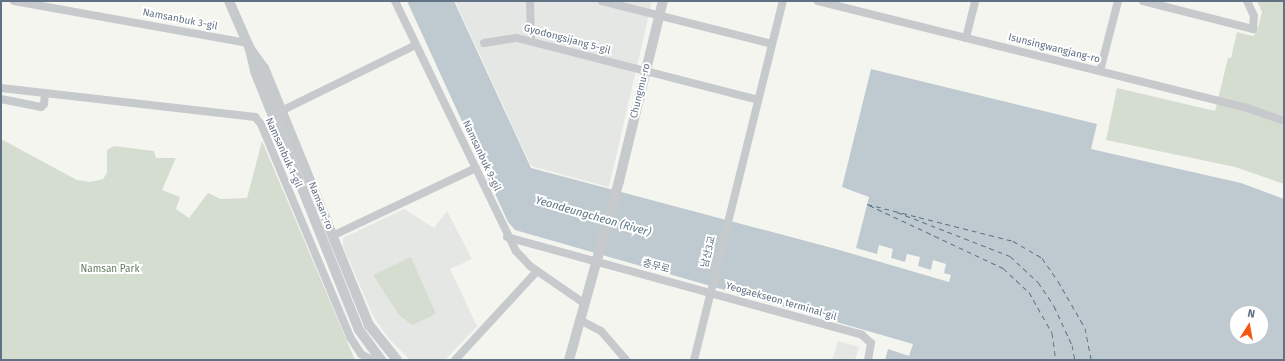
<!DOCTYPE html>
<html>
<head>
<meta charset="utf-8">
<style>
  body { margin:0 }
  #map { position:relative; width:1285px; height:361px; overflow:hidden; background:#f5f5f0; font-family:"Fira Sans","Noto Sans KR",sans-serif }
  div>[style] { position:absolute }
  .built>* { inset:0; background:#e5e7e4 }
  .green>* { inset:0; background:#d5ddd1 }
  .water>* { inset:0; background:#bfcad0 }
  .ferry>* { height:1px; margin-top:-0.5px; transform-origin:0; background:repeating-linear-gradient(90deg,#5c7583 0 5px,transparent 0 9px) }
  .minor>* { height:8px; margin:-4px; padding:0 4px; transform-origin:4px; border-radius:4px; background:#c7cacd }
  .tertiary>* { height:10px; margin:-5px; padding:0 5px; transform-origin:5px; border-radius:5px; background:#c7cacd }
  span { translate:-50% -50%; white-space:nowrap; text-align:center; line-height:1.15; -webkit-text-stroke:4px #fff; paint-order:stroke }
  .street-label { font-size:10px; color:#617285 }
  .park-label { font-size:10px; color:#647b60 }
  .water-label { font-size:11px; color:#5c7583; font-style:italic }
  .frame { position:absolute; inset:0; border:2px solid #617285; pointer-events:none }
  .north { position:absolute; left:1229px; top:305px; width:40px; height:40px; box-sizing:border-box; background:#fff; border:1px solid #c0c7ce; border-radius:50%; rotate:11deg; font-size:11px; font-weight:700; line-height:16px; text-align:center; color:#617285 }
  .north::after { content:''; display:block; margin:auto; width:14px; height:18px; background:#f65710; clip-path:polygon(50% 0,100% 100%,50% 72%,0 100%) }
</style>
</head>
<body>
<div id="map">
  <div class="built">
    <i style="clip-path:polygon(455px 1px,652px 1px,609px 187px,534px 167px,530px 164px)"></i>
    <i style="clip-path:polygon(404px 209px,434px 228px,447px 211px,472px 259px,450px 269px,477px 326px,445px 360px,410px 360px,389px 339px,373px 316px,343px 246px,343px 238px)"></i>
    <i style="clip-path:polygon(838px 341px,859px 347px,855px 360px,832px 360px)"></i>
  </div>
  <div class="green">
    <i style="clip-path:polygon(1257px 1px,1284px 1px,1284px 184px,1235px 167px,1106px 140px,1117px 88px,1215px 111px,1228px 58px,1231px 58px,1237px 32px,1253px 36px,1257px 32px,1262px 12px)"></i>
    <i style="clip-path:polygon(1px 139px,77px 180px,90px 182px,103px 179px,107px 173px,107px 150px,114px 146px,154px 151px,156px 158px,176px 158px,162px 190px,180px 197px,176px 209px,189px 218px,208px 193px,221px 199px,247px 198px,262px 141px,355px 360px,1px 360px)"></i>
    <i style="clip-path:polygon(411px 257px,436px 314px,412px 325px,399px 315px,373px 275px)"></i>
  </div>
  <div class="water">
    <i style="clip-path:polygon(evenodd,407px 1px,454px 1px,531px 168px,836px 249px,949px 282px,951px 275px,944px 273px,946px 264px,933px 260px,931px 270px,918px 266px,920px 257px,907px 254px,905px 262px,891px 258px,893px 249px,879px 245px,877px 254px,856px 248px,869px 197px,842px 187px,871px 69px,1097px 124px,1091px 149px,1241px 183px,1284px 199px,1284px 360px,885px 360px,888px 349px,909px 356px,913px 344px,515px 230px,508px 222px,407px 1px,1237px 313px,1261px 313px,1261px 337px,1237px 337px,1237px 313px)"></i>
  </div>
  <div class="ferry">
    <i style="left:867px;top:204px;width:151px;rotate:14.2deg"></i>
    <i style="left:1013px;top:241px;width:34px;rotate:30deg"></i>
    <i style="left:1042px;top:258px;width:28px;rotate:55deg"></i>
    <i style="left:1058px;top:281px;width:54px;rotate:60.1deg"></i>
    <i style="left:1085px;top:328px;width:33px;rotate:79deg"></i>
    <i style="left:869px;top:205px;width:148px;rotate:25.2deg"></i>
    <i style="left:1003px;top:268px;width:35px;rotate:43deg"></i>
    <i style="left:1029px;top:292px;width:47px;rotate:60.7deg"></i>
    <i style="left:1052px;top:333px;width:27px;rotate:82deg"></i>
    <i style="left:897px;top:212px;width:121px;rotate:21.3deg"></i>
    <i style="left:1010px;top:256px;width:38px;rotate:43deg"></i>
    <i style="left:1038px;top:282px;width:29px;rotate:56deg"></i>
    <i style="left:1054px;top:306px;width:43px;rotate:65.2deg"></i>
    <i style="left:1072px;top:345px;width:15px;rotate:79deg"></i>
  </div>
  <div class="minor">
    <i style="left:14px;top:1px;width:238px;rotate:10.2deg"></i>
    <i style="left:395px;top:1px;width:278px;rotate:64.2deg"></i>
    <i style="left:516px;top:251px;width:21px;rotate:47deg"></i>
    <i style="left:530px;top:266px;width:67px;rotate:34.6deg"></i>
    <i style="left:530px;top:1px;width:40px;rotate:88.6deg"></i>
    <i style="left:602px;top:1px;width:175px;rotate:14.2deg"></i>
    <i style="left:818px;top:1px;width:442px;rotate:14deg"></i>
    <i style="left:1247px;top:108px;width:39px;rotate:19deg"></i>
    <i style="left:1143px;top:1px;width:114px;rotate:14.3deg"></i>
    <i style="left:1253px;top:29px;width:13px;rotate:-86deg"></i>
    <i style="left:1254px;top:16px;width:17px;rotate:-115deg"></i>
    <i style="left:966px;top:38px;width:38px;rotate:-76deg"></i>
    <i style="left:484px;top:43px;width:33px;rotate:-9deg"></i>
    <i style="left:517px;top:38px;width:249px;rotate:14.4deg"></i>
    <i style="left:1100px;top:71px;width:72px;rotate:-75.6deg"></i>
    <i style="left:1px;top:88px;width:256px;rotate:6.5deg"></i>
    <i style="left:255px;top:117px;width:9px;rotate:49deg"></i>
    <i style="left:261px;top:124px;width:231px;rotate:67.3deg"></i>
    <i style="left:350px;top:337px;width:20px;rotate:57deg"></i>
    <i style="left:361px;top:354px;width:13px;rotate:29deg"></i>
    <i style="left:1px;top:99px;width:41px;rotate:11.3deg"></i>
    <i style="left:41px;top:107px;width:4px;rotate:-45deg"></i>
    <i style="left:44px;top:104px;width:10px;rotate:-84deg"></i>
    <i style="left:281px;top:111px;width:150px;rotate:-26.1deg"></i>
    <i style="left:332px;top:236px;width:159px;rotate:-25.3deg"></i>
    <i style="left:507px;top:237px;width:368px;rotate:15.4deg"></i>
    <i style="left:862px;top:335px;width:12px;rotate:42deg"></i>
    <i style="left:871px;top:343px;width:17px;rotate:100deg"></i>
    <i style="left:580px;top:320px;width:24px;rotate:28deg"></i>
    <i style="left:601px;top:331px;width:38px;rotate:49deg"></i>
    <i style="left:455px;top:360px;width:121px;rotate:-47.3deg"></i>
    <i style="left:694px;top:360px;width:370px;rotate:-76.1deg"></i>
  </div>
  <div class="tertiary">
    <i style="left:229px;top:1px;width:52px;rotate:66.4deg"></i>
    <i style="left:381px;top:360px;width:37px;rotate:-126deg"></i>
    <i style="left:359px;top:330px;width:279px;rotate:-111.9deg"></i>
    <i style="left:255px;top:71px;width:23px;rotate:-103deg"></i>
    <i style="left:250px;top:49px;width:24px;rotate:54deg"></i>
    <i style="left:264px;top:68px;width:278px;rotate:67.8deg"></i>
    <i style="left:369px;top:325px;width:45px;rotate:51.3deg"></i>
    <i style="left:569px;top:360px;width:186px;rotate:-74.4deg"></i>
    <i style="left:619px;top:181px;width:185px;rotate:-76.3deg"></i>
  </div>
  <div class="street-label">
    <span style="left:180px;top:20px;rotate:11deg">Namsanbuk 3-gil</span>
    <span style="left:567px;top:40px;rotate:15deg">Gyodongsijang 5-gil</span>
    <span style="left:1054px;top:49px;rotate:14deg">Isunsingwangjang-ro</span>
    <span style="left:641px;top:91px;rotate:-76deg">Chungmu-ro</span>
    <span style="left:283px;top:153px;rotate:66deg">Namsanbuk 1-gil</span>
    <span style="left:481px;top:156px;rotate:65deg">Namsanbuk 9-gil</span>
    <span style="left:320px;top:206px;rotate:68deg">Namsan-ro</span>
    <span style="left:709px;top:252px;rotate:-76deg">남산3교</span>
    <span style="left:656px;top:267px;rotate:15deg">충무로</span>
    <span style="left:781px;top:302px;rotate:16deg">Yeogaekseon terminal-gil</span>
  </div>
  <div class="park-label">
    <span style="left:110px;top:270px">Namsan Park</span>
  </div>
  <div class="water-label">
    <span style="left:593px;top:217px;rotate:16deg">Yeondeungcheon (River)</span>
  </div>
  <div class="frame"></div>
  <div class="north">N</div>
</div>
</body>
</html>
